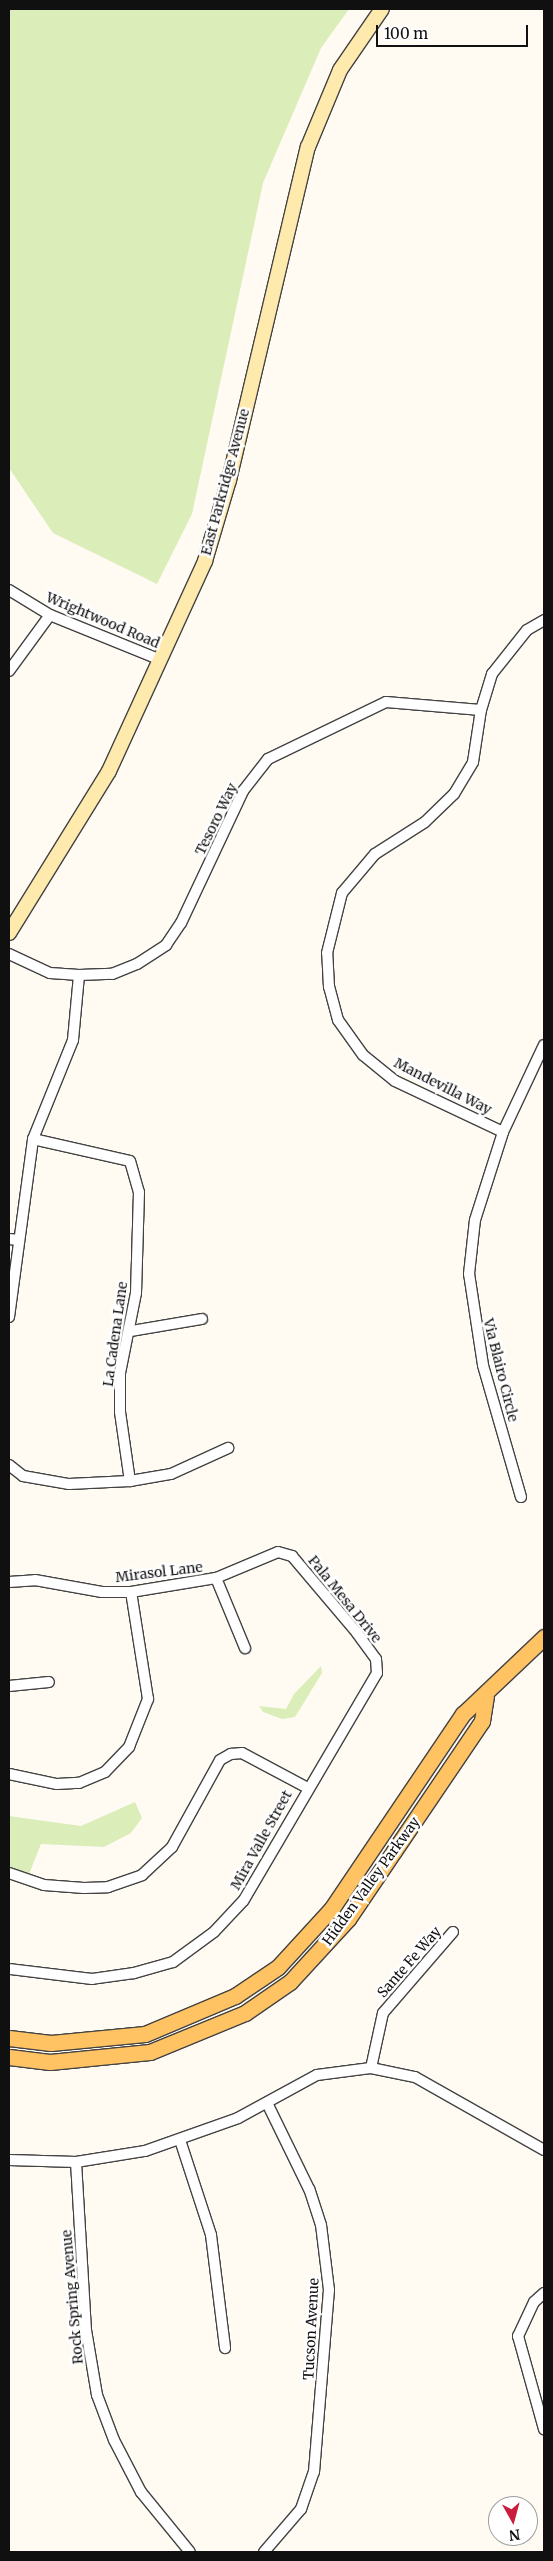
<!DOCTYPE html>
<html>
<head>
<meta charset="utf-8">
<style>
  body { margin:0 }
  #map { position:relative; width:553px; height:2561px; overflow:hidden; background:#fffbf3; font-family:Merriweather,serif }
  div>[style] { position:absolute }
  .green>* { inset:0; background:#dbedb8 }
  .roads { filter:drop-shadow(1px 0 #434343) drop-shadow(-1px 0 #434343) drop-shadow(0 1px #434343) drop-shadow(0 -1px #434343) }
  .minor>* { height:10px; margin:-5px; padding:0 5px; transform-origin:5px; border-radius:5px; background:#fff }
  .secondary>* { height:14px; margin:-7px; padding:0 7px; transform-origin:7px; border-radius:7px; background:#ffeaae }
  .primary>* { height:15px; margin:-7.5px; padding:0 7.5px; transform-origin:7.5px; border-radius:7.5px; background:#ffc363 }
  span { translate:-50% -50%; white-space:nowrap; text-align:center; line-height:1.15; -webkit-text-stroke:5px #fff; paint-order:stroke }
  .street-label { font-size:14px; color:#101010 }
  .frame { position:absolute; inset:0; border:10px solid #101010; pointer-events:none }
  .north { position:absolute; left:488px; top:2496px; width:50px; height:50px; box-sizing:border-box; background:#fff; border:1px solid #9f9f9f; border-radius:50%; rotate:173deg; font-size:14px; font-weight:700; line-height:20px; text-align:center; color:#101010 }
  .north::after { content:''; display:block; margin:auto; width:18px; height:22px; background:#cc1c3d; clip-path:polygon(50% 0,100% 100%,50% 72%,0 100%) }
  .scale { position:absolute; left:376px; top:25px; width:152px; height:22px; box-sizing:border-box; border:2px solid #101010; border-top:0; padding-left:6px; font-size:15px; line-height:18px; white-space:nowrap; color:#101010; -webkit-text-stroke:4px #fff; paint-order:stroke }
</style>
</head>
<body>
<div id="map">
  <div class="green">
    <i style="clip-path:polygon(9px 9px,349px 9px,321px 48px,263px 183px,192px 514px,157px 584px,53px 533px,9px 468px)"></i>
    <i style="clip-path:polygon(321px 1666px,322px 1673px,295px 1717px,282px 1719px,263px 1712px,259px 1706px,286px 1709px,294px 1694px)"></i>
    <i style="clip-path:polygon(135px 1802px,142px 1818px,131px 1833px,104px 1847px,41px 1844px,29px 1874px,9px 1867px,9px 1816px,81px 1826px)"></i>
  </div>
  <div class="roads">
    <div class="minor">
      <i style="left:9px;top:590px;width:48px;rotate:31.4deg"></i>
      <i style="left:50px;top:615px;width:120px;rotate:22.1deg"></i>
      <i style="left:9px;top:671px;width:69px;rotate:-53.8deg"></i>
      <i style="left:9px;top:954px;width:45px;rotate:24.9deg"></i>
      <i style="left:50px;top:973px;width:29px;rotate:4deg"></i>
      <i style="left:79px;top:975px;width:33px;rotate:-2deg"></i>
      <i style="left:112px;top:974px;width:27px;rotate:-22deg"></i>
      <i style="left:137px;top:964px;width:35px;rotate:-33deg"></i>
      <i style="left:166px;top:945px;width:27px;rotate:-56deg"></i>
      <i style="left:181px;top:923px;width:146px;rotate:-64.8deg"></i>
      <i style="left:243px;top:791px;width:41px;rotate:-52deg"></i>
      <i style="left:268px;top:759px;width:131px;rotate:-25.8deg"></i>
      <i style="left:386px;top:702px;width:95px;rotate:4.8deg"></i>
      <i style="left:503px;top:1132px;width:119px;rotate:-154.7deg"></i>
      <i style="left:395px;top:1081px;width:41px;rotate:-140.9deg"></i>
      <i style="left:363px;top:1055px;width:43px;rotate:-125.5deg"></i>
      <i style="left:338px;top:1020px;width:34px;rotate:-105deg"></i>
      <i style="left:329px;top:987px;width:34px;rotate:-93deg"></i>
      <i style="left:327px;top:953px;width:62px;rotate:-76deg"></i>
      <i style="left:342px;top:893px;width:51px;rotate:-49.8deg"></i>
      <i style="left:375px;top:854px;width:59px;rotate:-32.6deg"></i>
      <i style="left:425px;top:822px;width:40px;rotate:-44deg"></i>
      <i style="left:454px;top:794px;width:37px;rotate:-59deg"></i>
      <i style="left:473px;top:762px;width:53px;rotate:-81.3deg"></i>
      <i style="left:481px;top:710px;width:38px;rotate:-73deg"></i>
      <i style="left:492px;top:674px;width:56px;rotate:-51.5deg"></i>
      <i style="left:527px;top:630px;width:20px;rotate:-30deg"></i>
      <i style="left:33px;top:1139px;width:99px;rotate:12.8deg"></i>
      <i style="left:130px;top:1161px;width:32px;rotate:74deg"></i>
      <i style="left:139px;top:1192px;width:101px;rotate:91.7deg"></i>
      <i style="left:136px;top:1293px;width:82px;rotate:101.3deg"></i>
      <i style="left:120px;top:1373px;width:39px;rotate:90deg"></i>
      <i style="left:120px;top:1412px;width:70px;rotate:81.8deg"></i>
      <i style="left:9px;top:1239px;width:10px;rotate:6deg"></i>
      <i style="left:9px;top:1317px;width:180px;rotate:-82.3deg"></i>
      <i style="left:33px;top:1139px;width:107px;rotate:-68deg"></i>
      <i style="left:73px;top:1040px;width:65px;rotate:-84.7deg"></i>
      <i style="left:131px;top:1331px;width:72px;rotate:-9.6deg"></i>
      <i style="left:9px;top:1465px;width:18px;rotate:38deg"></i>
      <i style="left:23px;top:1476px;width:47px;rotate:9.9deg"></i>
      <i style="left:69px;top:1484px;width:61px;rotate:-2.8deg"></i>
      <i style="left:130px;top:1481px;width:42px;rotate:-9.7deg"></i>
      <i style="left:171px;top:1474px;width:63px;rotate:-24.5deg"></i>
      <i style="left:521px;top:1497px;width:137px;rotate:-106.1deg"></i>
      <i style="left:483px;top:1365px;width:92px;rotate:-98.7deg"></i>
      <i style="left:469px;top:1274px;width:54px;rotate:-83.7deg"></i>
      <i style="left:475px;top:1220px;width:92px;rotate:-72.3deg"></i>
      <i style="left:503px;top:1132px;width:96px;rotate:-64.8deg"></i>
      <i style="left:216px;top:1578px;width:76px;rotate:67.5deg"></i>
      <i style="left:9px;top:1582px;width:26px;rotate:-4deg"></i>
      <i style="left:35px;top:1580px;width:68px;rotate:10.2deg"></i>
      <i style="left:102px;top:1592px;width:29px"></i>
      <i style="left:131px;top:1592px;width:86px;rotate:-9.4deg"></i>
      <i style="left:216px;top:1578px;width:67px;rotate:-22.8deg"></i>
      <i style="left:278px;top:1552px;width:15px;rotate:16deg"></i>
      <i style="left:292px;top:1556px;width:101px;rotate:49.8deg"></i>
      <i style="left:357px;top:1633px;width:32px;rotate:54deg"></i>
      <i style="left:376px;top:1659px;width:14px;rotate:86deg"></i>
      <i style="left:377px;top:1673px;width:264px;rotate:120.4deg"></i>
      <i style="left:243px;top:1901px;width:42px;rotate:133.1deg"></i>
      <i style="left:214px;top:1932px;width:51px;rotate:143.8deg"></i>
      <i style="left:173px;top:1962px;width:41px;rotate:164.2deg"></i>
      <i style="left:134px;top:1973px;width:42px;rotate:171.9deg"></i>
      <i style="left:92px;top:1979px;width:84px;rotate:-173.1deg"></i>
      <i style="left:9px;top:1686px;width:40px;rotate:-5.7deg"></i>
      <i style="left:9px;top:1774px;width:49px;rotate:11.8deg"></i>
      <i style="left:57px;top:1784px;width:22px;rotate:-3deg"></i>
      <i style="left:79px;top:1783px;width:28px;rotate:-23deg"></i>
      <i style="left:105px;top:1772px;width:35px;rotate:-46deg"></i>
      <i style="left:129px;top:1747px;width:52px;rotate:-68.4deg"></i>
      <i style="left:148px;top:1699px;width:108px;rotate:-99deg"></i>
      <i style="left:9px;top:1873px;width:37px;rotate:19deg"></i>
      <i style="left:44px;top:1885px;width:40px;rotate:4.3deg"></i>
      <i style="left:84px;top:1888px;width:24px;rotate:-2deg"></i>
      <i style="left:108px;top:1887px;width:36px;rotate:-19deg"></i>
      <i style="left:142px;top:1875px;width:41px;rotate:-43deg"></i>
      <i style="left:172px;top:1847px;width:99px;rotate:-61.1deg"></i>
      <i style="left:220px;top:1760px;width:13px;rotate:-29deg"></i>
      <i style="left:231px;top:1754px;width:11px;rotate:-5deg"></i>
      <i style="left:242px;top:1753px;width:72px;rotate:28deg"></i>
      <i style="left:371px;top:2068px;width:56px;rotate:-77.7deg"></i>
      <i style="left:383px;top:2013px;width:107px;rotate:-49.2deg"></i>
      <i style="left:180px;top:2140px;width:100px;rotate:71.9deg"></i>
      <i style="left:211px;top:2235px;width:114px;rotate:82.9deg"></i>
      <i style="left:9px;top:2160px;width:67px;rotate:1.7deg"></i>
      <i style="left:76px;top:2162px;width:70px;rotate:-9.1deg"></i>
      <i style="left:145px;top:2151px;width:99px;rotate:-19.5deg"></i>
      <i style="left:238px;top:2118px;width:90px;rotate:-28.6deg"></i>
      <i style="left:317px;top:2075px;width:54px;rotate:-7.4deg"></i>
      <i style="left:371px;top:2068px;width:45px;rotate:11.6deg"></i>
      <i style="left:415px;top:2077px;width:148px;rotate:29.5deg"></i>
      <i style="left:76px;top:2162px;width:168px;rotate:86.6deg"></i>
      <i style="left:86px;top:2330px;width:66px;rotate:80.4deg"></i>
      <i style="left:97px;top:2395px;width:48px;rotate:69.3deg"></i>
      <i style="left:114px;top:2440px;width:59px;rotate:62.6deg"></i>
      <i style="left:141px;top:2492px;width:77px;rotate:50.8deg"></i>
      <i style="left:544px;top:2293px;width:13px;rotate:138deg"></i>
      <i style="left:534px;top:2302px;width:38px;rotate:115deg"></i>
      <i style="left:518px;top:2336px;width:97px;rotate:74.4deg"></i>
      <i style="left:264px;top:2552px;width:57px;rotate:-49.3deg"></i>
      <i style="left:301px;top:2509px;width:39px;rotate:-71deg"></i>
      <i style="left:314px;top:2472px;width:183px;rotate:-85.3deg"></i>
      <i style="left:329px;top:2290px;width:65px;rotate:-97deg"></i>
      <i style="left:321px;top:2225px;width:38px;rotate:-108deg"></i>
      <i style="left:309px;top:2189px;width:96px;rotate:-116deg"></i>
    </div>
    <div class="secondary">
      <i style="left:9px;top:933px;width:190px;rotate:-58.3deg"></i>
      <i style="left:109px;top:771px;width:231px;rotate:-65.4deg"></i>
      <i style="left:205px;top:561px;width:84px;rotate:-73.5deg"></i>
      <i style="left:229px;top:480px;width:342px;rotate:-76.7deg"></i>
      <i style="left:308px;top:147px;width:83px;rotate:-67.4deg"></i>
      <i style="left:340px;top:70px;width:74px;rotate:-55.5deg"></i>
    </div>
    <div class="primary">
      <i style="left:9px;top:2038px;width:42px;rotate:6.8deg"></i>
      <i style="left:51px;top:2043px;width:94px;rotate:-5.5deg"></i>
      <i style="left:145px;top:2034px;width:98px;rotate:-22.9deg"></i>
      <i style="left:235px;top:1996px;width:52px;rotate:-34deg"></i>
      <i style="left:278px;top:1967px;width:80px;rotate:-47.5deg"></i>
      <i style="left:332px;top:1908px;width:234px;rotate:-56deg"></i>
      <i style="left:463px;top:1714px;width:112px;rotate:-43.5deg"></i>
      <i style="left:9px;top:2057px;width:41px;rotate:7deg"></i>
      <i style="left:50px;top:2062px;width:100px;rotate:-5.7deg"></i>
      <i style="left:150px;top:2052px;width:103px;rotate:-22.3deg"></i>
      <i style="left:245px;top:2013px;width:55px;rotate:-34.6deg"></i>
      <i style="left:290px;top:1982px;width:86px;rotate:-47.4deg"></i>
      <i style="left:348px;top:1919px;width:82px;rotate:-55.9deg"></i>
      <i style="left:394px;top:1851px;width:157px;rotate:-55.9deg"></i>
      <i style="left:482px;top:1721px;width:25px;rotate:-81deg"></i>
    </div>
  </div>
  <div class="street-label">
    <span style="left:225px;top:482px;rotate:-75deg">East Parkridge Avenue</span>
    <span style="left:103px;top:620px;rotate:23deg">Wrightwood Road</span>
    <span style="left:216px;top:819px;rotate:-64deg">Tesoro Way</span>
    <span style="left:443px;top:1086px;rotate:27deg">Mandevilla Way</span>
    <span style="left:115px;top:1334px;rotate:-82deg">La Cadena Lane</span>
    <span style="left:501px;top:1370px;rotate:76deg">Via Blairo Circle</span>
    <span style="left:159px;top:1572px;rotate:-7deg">Mirasol Lane</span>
    <span style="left:345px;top:1599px;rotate:51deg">Pala Mesa Drive</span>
    <span style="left:261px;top:1840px;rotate:-61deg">Mira Valle Street</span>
    <span style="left:371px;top:1881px;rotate:-54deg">Hidden Valley Parkway</span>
    <span style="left:409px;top:1962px;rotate:-49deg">Sante Fe Way</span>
    <span style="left:72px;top:2297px;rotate:-95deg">Rock Spring Avenue</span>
    <span style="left:311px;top:2329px;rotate:-87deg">Tucson Avenue</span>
  </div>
  <div class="frame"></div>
  <div class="north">N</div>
  <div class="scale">100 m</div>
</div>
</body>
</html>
